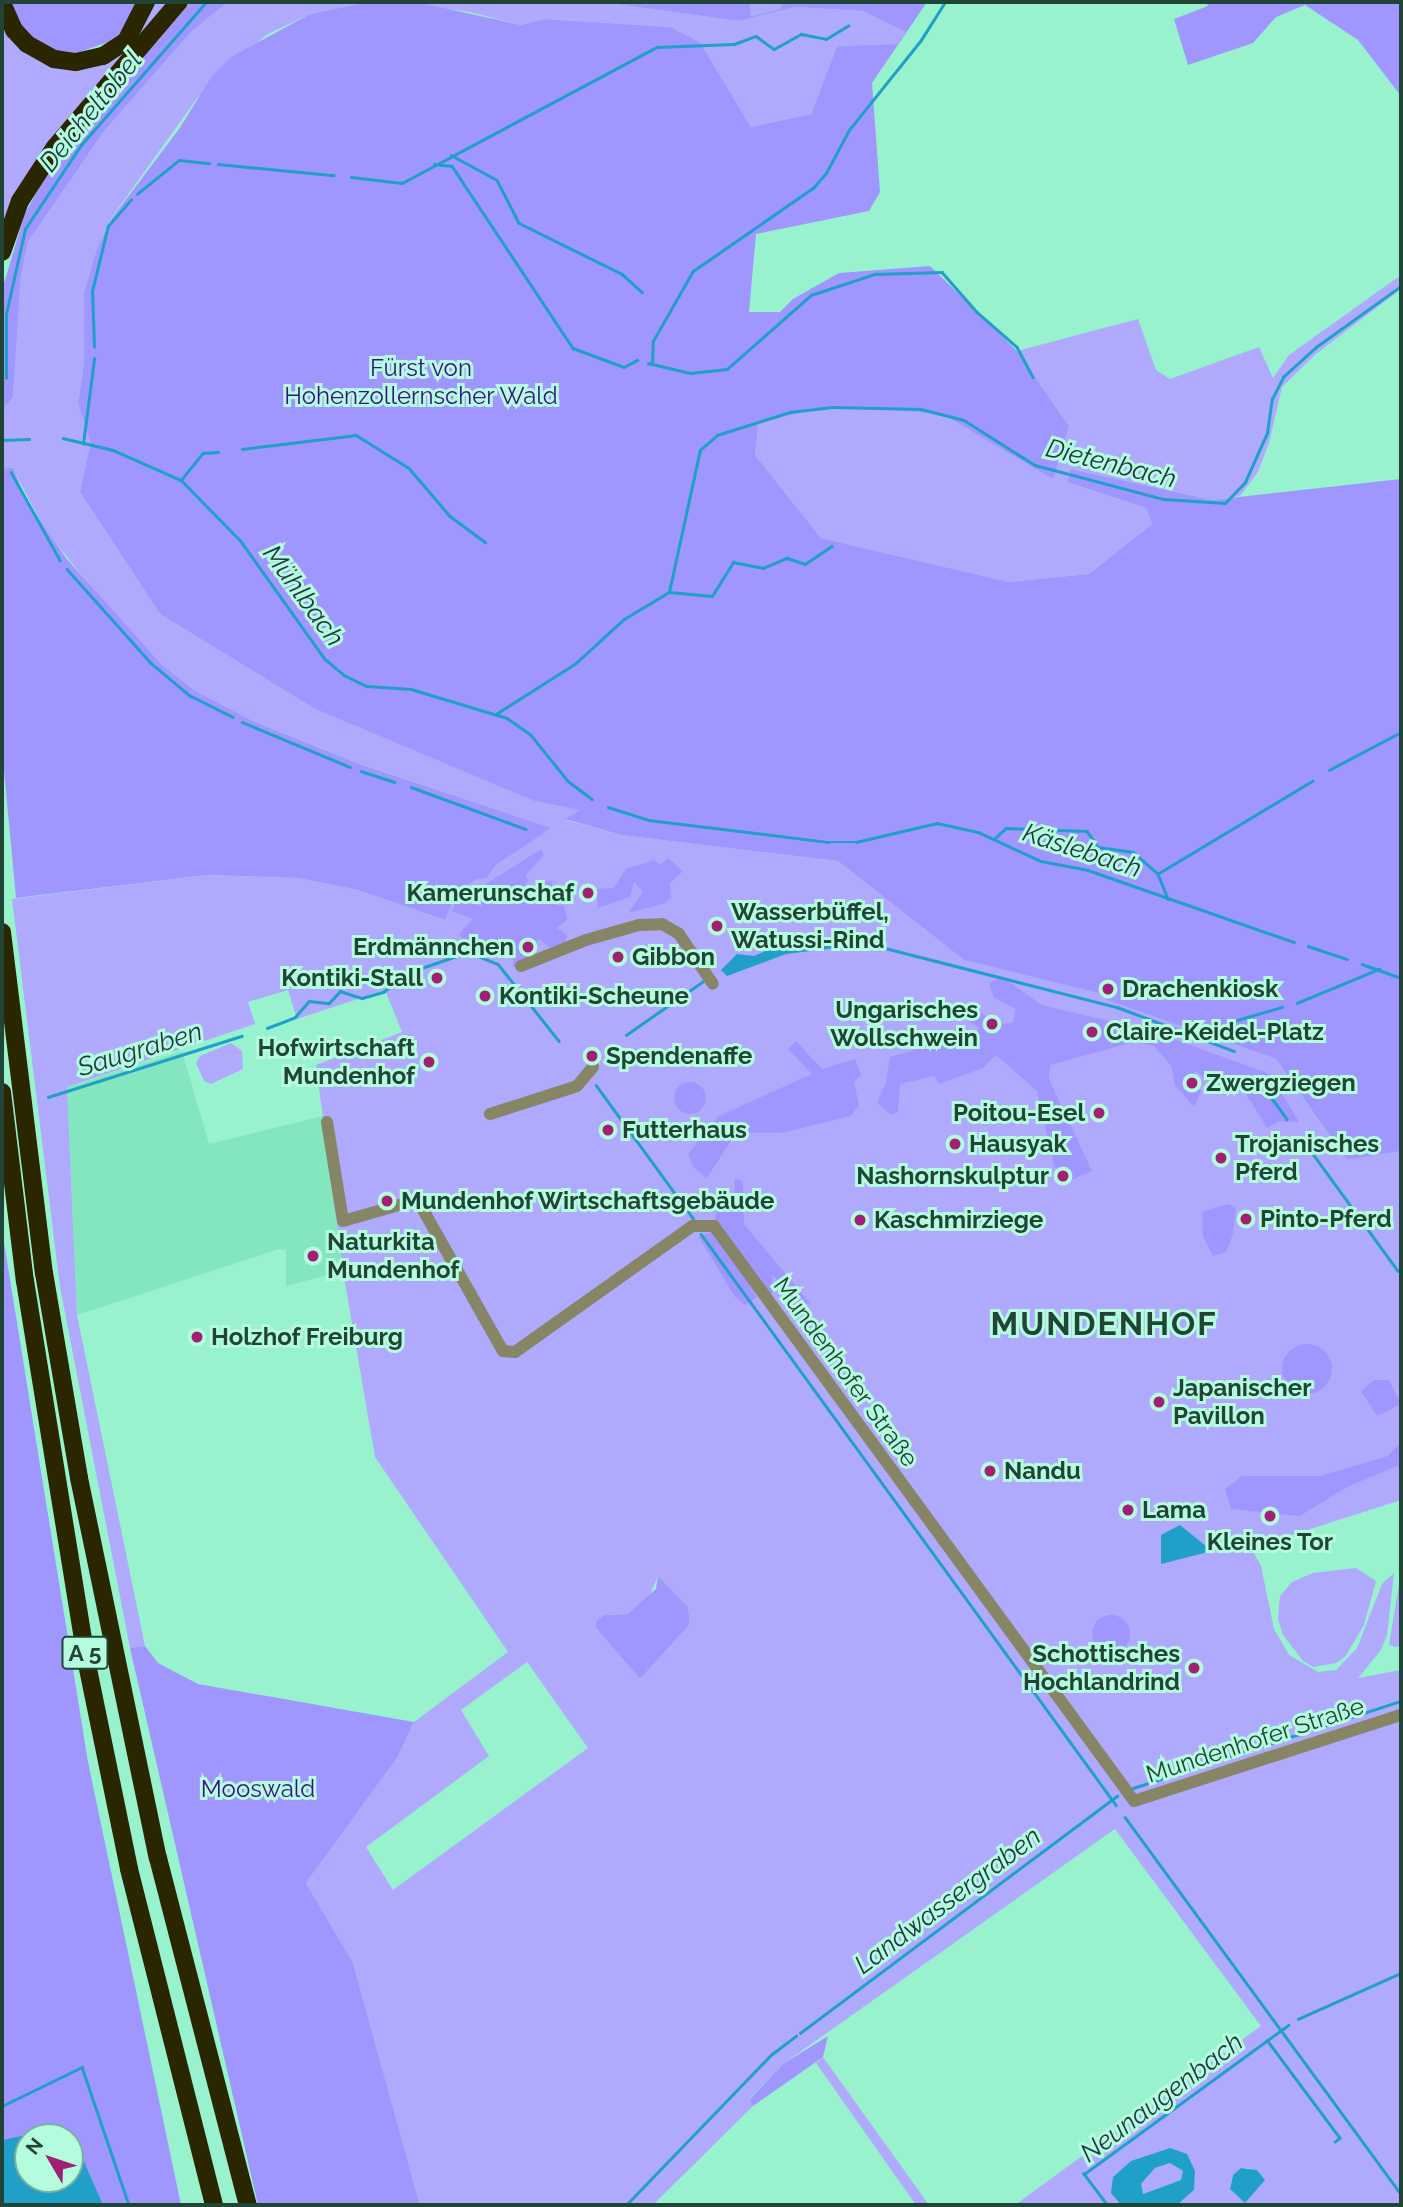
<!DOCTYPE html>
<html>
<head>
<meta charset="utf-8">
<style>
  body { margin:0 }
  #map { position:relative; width:1403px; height:2207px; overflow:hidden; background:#98f2cd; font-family:Raleway,sans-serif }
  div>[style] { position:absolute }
  .built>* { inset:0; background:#83e6bf }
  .green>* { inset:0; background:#b0aafe }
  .forest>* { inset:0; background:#a096ff }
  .round { border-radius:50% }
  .water>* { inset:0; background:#209fc9 }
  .stream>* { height:2.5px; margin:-1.25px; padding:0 1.25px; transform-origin:1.25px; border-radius:1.25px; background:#209fc9 }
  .minor>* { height:12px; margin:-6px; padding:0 6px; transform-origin:6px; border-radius:6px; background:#868566 }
  .highway>* { height:18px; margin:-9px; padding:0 9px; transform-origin:9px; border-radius:9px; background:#292600 }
  .dots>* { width:19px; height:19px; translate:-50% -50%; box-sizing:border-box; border:4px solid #b5fbdd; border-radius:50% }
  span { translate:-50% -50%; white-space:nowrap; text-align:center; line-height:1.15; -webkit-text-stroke:6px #b5fbdd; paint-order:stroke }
  .shield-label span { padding:2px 5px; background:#b5fbdd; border:2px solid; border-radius:5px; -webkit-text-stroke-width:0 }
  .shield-label { font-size:23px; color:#204537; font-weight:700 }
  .park-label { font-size:24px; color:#38108b }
  .poi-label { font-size:24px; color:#204537; font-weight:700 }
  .right { translate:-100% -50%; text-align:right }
  .left { translate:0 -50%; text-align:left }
  .street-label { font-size:24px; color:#204537 }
  .water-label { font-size:26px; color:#1e3741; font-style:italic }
  .district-label { font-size:32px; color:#204537; font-weight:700; letter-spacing:2px }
  .frame { position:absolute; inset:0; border:4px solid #204537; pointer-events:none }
  .north { position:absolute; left:14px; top:2123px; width:70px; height:70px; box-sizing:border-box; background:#b5fbdd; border:2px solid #79b29b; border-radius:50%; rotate:309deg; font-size:19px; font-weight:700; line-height:28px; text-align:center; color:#204537 }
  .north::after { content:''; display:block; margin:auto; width:24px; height:32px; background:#a02073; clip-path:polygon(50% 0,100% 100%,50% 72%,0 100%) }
</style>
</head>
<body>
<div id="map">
  <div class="built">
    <i style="clip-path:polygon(182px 1051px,209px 1144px,323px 1116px,343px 1271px,286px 1286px,286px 1250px,279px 1249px,77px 1315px,67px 1087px)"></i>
  </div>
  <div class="green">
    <i style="clip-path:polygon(151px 2px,172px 2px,2px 233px,2px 21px,92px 64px)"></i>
    <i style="clip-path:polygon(evenodd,228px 2px,368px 2px,310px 14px,266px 35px,198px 97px,112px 217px,97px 248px,84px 293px,84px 362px,78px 403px,92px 443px,80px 492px,160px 614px,315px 709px,534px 801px,581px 810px,566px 820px,621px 835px,838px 861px,964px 960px,1108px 995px,1108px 1000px,1276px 1059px,1347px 1160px,1401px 1151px,1401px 1500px,1251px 1548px,1261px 1566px,1274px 1629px,1289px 1655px,1318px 1672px,1336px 1670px,1357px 1648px,1382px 1584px,1394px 1573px,1387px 1635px,1381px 1650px,1358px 1678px,1401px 1670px,1401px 2205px,1177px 2205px,1194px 2190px,1187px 2155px,1132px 2161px,1113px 2177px,1121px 2205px,1015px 2205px,1261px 2026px,1115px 1829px,783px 2064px,749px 2099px,753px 2106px,653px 2205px,420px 2205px,353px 1963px,306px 1883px,397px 1758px,414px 1722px,508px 1652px,375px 1457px,343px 1271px,316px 1065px,402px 1032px,385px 990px,297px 1019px,288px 990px,248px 1002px,255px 1024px,67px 1087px,77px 1315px,145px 1646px,130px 1648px,60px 1287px,12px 899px,207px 875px,298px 878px,358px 890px,445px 920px,455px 896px,475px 880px,487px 878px,496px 865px,550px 828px,362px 765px,255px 722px,194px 690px,162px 665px,111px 611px,45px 530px,13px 469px,2px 469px,2px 411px,13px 397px,21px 275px,28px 242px,105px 130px,192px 31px,228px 2px,658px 1576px,688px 1607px,690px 1624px,640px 1679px,596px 1628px,605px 1615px,628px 1614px,649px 1597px,658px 1576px,228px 2px,527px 1662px,588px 1748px,393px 1890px,366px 1847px,489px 1756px,461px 1710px,527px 1662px,228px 2px,1245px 2168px,1258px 2170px,1261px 2186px,1255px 2187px,1245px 2203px,1230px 2189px,1233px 2175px,1245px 2168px)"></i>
    <i style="clip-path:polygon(392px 2px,600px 2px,739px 21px,796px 7px,863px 11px,907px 32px,897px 44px,837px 46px,811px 114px,751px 127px,700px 42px,670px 27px,545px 19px,521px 25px,470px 12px)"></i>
    <i style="clip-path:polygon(750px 2px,782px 2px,782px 9px,751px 16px)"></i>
    <i style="clip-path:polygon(1401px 275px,1401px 289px,1316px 354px,1282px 387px,1269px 443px,1258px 472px,1240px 496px,1212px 500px,1071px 469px,1067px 482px,1146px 508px,1152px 524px,1089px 574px,1009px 582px,821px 538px,755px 455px,757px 424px,807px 411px,863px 407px,944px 415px,1053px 478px,1069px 426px,1017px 351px,1138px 319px,1156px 370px,1170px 379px,1259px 347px,1273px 378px,1289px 355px)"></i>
    <i style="clip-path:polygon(231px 1043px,242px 1051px,243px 1069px,211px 1084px,204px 1081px,196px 1063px,200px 1056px)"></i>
    <i style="clip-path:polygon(1356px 1568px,1376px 1581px,1364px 1625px,1345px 1657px,1336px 1663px,1313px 1667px,1303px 1661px,1283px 1635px,1278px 1619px,1280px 1596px,1292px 1582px,1313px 1573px)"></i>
    <i style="clip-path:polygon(1401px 1572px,1401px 1646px,1396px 1647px,1389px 1645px)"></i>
    <i style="clip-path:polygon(823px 2057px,929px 2205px,916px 2205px,816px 2063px)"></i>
    <i style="clip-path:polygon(1170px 2163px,1183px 2171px,1181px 2180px,1143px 2194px,1140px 2185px,1155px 2168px)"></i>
  </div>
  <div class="forest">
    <i style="clip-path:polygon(6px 2px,139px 2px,128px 25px,114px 40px,74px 54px,59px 53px,23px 32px)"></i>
    <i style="clip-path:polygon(191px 2px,228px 2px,192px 31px,105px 130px,28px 242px,21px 275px,13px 397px,2px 411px,2px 290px,25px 213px,44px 179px,101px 105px)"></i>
    <i style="clip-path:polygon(368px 2px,416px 2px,521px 25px,545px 19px,670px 27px,700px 42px,751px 127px,811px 114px,837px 46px,897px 44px,906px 32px,863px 11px,796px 7px,739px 21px,600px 2px,750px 2px,751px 16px,781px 9px,782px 2px,927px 2px,872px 83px,880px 192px,869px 211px,756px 234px,749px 312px,780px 312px,793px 299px,839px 273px,930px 266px,1017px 351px,1069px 426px,1053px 479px,944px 415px,863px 407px,807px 411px,758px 424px,755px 455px,821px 538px,1009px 582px,1089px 574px,1152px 524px,1146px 508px,1067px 482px,1071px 469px,1212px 500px,1401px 479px,1401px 1151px,1347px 1160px,1276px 1059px,1107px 1000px,1107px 995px,964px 960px,838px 861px,621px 835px,565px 819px,580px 810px,534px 801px,315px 709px,160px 614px,80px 492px,91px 443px,78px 403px,84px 362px,84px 293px,97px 248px,112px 218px,179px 129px,212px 76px,231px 57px,310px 14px)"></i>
    <i style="clip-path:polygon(1206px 2px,1401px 2px,1401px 96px,1358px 40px,1305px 5px,1276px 17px,1253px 43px,1188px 65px,1174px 19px,1208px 6px)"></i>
    <i style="clip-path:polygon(13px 468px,27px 502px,66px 558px,162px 665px,194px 690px,255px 722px,362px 765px,551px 828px,496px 865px,487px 878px,475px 880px,455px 896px,445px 920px,358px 890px,298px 878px,207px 875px,16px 898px,2px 749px,2px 469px)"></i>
    <i style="clip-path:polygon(541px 849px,544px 855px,526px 875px,528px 881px,518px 894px,522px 902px,540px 882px,552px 881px,555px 905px,564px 905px,567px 920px,557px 928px,567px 935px,565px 945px,553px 950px,539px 939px,527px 961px,513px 967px,514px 951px,502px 937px,492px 946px,464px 941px,459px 934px,473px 919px,452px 911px,457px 900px,481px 906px,486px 884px)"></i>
    <i style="clip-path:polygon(668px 858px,683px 871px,670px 883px,671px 898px,663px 904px,628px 913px,643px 892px,634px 882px,630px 897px,598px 908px,596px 889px,614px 888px,626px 869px,654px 860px,660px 865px)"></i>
    <i style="clip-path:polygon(1002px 977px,1042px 1005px,1151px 1031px,1270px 1074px,1299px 1122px,1280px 1121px,1267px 1128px,1245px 1092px,1227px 1076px,1206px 1079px,1194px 1070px,1201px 1092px,1194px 1107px,1175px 1085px,1171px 1066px,1154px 1046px,1134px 1042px,1050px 1065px,1049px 1079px,1092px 1171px,1071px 1180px,1054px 1166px,1037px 1091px,996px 1055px,983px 1068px,939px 1084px,934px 1076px,900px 1084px,898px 1112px,891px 1115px,877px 1103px,886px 1082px,890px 1057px,976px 1033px,979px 1028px,964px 1018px,962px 1008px,970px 1005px,998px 1024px,1013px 1023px,1016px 1009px,994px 998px,989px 983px)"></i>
    <i style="clip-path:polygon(796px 1041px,822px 1069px,855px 1059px,861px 1075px,854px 1082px,859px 1105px,851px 1116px,781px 1133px,736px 1133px,707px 1178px,694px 1168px,688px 1154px,719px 1116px,812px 1074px,788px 1049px)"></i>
    <i class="round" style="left:674px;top:1082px;width:32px;height:32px"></i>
    <i style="clip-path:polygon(735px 1178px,743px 1181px,744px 1224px,810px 1303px,803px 1305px,772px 1275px,774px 1291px,770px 1294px,750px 1282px,757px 1297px,745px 1305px,735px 1297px,699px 1237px,713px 1231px,718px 1203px,734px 1202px)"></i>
    <i style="clip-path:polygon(1228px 1204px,1236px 1207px,1233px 1234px,1226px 1252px,1213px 1256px,1203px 1237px,1202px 1212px)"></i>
    <i style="clip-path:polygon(2px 1230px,88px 1762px,181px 2205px,103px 2205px,70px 2137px,49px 2130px,2px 2140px)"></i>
    <i class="round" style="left:1282px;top:1344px;width:50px;height:50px"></i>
    <i style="clip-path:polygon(1374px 1380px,1389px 1380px,1401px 1404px,1377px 1416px,1361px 1391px)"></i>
    <i style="clip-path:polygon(1401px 1442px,1401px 1471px,1397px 1466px,1347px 1487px,1300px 1516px,1231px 1509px,1225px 1489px,1242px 1476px,1320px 1476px,1388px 1456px)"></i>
    <i style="clip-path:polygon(658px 1576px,688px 1607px,690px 1624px,640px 1679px,596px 1628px,596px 1621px,605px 1615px,628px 1614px,656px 1589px)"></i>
    <i class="round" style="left:1092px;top:1615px;width:38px;height:38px"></i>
    <i style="clip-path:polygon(145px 1646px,158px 1663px,198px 1684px,414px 1722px,397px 1758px,306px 1883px,353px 1963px,420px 2205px,258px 2205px,130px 1648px)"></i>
    <i style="clip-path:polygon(828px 2036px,823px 2057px,753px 2106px,749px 2100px,783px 2064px)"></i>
  </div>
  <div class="water">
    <i style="clip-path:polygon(800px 936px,841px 943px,835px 948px,786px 954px,727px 976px,721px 970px,737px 954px,754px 956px)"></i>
    <i style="clip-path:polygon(1180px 1525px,1212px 1551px,1161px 1564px,1161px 1535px)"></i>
    <i style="clip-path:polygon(49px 2130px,61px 2137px,28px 2137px,28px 2179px,70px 2179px,70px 2143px,78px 2148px,103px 2205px,2px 2205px,2px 2140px)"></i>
    <i style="clip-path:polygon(evenodd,1170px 2148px,1187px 2154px,1195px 2171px,1194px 2190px,1177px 2205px,1121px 2205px,1111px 2193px,1113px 2177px,1131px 2161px,1170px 2148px,1170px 2163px,1183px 2171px,1181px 2180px,1143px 2194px,1141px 2184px,1155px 2168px,1170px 2163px)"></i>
    <i style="clip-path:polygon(1241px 2168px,1257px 2170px,1265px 2180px,1245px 2203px,1230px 2189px,1233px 2175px)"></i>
  </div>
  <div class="stream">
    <i style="left:451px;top:155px;width:52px;rotate:28.5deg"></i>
    <i style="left:497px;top:180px;width:48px;rotate:62.9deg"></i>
    <i style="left:519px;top:223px;width:115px;rotate:26.3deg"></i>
    <i style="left:622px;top:274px;width:27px;rotate:42deg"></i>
    <i style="left:218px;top:164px;width:116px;rotate:5.5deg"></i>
    <i style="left:434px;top:164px;width:18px;rotate:6deg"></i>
    <i style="left:452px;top:166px;width:219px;rotate:56.4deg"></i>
    <i style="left:573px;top:348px;width:54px;rotate:20.4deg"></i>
    <i style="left:624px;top:367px;width:15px;rotate:-28deg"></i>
    <i style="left:351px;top:177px;width:51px;rotate:6.7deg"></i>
    <i style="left:402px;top:183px;width:289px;rotate:-28.1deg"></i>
    <i style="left:657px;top:47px;width:77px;rotate:-2.2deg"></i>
    <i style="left:734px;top:44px;width:23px;rotate:-20deg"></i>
    <i style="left:756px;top:36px;width:22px;rotate:36deg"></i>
    <i style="left:774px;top:49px;width:31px;rotate:-29deg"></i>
    <i style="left:801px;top:34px;width:25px;rotate:11deg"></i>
    <i style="left:826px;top:39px;width:26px;rotate:-31deg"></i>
    <i style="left:137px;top:194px;width:54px;rotate:-39deg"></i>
    <i style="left:179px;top:160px;width:30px;rotate:6deg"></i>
    <i style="left:94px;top:347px;width:56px;rotate:-92deg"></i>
    <i style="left:92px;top:291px;width:67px;rotate:-76.2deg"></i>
    <i style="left:108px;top:226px;width:35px;rotate:-49deg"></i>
    <i style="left:648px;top:363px;width:43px;rotate:13.4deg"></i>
    <i style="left:690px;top:373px;width:37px;rotate:-6deg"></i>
    <i style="left:727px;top:369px;width:112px;rotate:-41.4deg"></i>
    <i style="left:811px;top:295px;width:67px;rotate:-18.2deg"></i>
    <i style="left:875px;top:274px;width:67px;rotate:-1.7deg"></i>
    <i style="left:942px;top:272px;width:53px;rotate:48.8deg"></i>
    <i style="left:977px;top:312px;width:53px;rotate:41.2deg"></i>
    <i style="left:1017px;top:347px;width:34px;rotate:62deg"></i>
    <i style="left:652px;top:364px;width:23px;rotate:-88deg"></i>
    <i style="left:653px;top:341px;width:81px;rotate:-60.3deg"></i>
    <i style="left:693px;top:271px;width:146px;rotate:-34.7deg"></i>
    <i style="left:813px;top:188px;width:20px;rotate:-49deg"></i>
    <i style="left:826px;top:173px;width:49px;rotate:-61.9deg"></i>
    <i style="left:849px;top:130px;width:115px;rotate:-51.3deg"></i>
    <i style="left:921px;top:40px;width:45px;rotate:-57.7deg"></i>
    <i style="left:6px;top:378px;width:64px;rotate:-90deg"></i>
    <i style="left:6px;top:314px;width:87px;rotate:-77.4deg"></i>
    <i style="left:25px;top:229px;width:101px;rotate:-56.3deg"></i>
    <i style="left:81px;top:145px;width:190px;rotate:-48.8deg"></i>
    <i style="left:63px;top:438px;width:51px;rotate:13.5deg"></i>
    <i style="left:113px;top:450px;width:74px;rotate:23.8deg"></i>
    <i style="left:181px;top:480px;width:84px;rotate:45.5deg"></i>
    <i style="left:240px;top:540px;width:146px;rotate:54.5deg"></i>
    <i style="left:325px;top:659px;width:25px;rotate:40deg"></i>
    <i style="left:344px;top:675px;width:25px;rotate:26deg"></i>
    <i style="left:367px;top:686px;width:44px;rotate:3.9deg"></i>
    <i style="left:411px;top:689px;width:100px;rotate:16.8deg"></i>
    <i style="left:507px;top:718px;width:29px;rotate:35deg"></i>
    <i style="left:531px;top:735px;width:59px;rotate:51.2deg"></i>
    <i style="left:568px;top:781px;width:30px;rotate:37deg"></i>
    <i style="left:2px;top:440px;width:27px;rotate:-2deg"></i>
    <i style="left:83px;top:444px;width:86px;rotate:-82.6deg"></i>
    <i style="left:242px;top:449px;width:115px;rotate:-7deg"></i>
    <i style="left:356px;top:435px;width:62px;rotate:31.9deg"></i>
    <i style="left:409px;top:468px;width:63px;rotate:49.5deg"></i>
    <i style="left:450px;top:516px;width:44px;rotate:36.6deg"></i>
    <i style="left:11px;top:472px;width:101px;rotate:60.9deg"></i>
    <i style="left:181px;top:480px;width:35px;rotate:-51deg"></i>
    <i style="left:203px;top:453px;width:15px;rotate:-4deg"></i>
    <i style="left:67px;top:569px;width:126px;rotate:48.2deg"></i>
    <i style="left:151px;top:663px;width:50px;rotate:40.1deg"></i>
    <i style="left:189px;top:695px;width:49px;rotate:26.6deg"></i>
    <i style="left:669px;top:592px;width:43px;rotate:5.3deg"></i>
    <i style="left:712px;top:596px;width:40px;rotate:-58deg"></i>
    <i style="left:733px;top:562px;width:31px;rotate:11deg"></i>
    <i style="left:763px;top:568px;width:26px;rotate:-23deg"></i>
    <i style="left:787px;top:558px;width:19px;rotate:18deg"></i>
    <i style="left:805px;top:564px;width:32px;rotate:-34deg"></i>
    <i style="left:496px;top:714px;width:95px;rotate:-32.5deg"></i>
    <i style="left:576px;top:663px;width:65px;rotate:-42.5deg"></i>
    <i style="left:624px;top:619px;width:52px;rotate:-31deg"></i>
    <i style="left:669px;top:592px;width:145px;rotate:-77.7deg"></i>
    <i style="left:700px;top:450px;width:23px;rotate:-41deg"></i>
    <i style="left:717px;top:435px;width:77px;rotate:-17.5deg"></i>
    <i style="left:790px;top:412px;width:42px;rotate:-6.8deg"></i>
    <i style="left:832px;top:407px;width:89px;rotate:1.3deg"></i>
    <i style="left:921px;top:409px;width:44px;rotate:14.3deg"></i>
    <i style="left:964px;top:420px;width:84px;rotate:32.4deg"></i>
    <i style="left:1035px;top:465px;width:133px;rotate:14.8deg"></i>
    <i style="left:1164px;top:499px;width:61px;rotate:3.8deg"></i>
    <i style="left:1225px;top:503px;width:29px;rotate:-46deg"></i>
    <i style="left:1245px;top:482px;width:54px;rotate:-65.8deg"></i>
    <i style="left:1267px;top:433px;width:34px;rotate:-82deg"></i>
    <i style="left:1272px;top:399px;width:25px;rotate:-63deg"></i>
    <i style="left:1283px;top:377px;width:45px;rotate:-42.3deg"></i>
    <i style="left:1316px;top:347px;width:105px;rotate:-35.7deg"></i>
    <i style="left:242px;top:722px;width:117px;rotate:22.6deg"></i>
    <i style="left:1329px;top:770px;width:81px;rotate:-27.8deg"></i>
    <i style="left:361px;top:771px;width:35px;rotate:18deg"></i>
    <i style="left:411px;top:787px;width:122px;rotate:20.1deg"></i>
    <i style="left:608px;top:807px;width:43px;rotate:17.6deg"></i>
    <i style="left:649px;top:820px;width:181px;rotate:7deg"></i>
    <i style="left:829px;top:842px;width:27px"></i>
    <i style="left:856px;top:842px;width:83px;rotate:-13.2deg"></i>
    <i style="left:937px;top:823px;width:42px;rotate:12.4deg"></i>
    <i style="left:978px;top:832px;width:69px;rotate:24.7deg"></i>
    <i style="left:1041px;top:861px;width:48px;rotate:10.8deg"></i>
    <i style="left:1088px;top:870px;width:218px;rotate:19.3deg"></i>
    <i style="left:994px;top:839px;width:16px;rotate:-43deg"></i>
    <i style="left:1006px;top:828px;width:81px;rotate:2.1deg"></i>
    <i style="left:1087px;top:831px;width:19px;rotate:55deg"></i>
    <i style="left:1098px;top:847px;width:35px;rotate:8deg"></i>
    <i style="left:1133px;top:852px;width:33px;rotate:41deg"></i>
    <i style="left:1158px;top:874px;width:27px;rotate:68deg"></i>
    <i style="left:1159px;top:873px;width:179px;rotate:-31deg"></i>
    <i style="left:837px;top:943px;width:44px;rotate:5.2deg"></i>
    <i style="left:881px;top:947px;width:244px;rotate:14.3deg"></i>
    <i style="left:1117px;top:1007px;width:125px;rotate:20.6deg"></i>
    <i style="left:1308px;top:946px;width:41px;rotate:18.4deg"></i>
    <i style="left:1362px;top:964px;width:41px;rotate:19.7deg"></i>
    <i style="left:1297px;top:1003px;width:89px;rotate:-22.5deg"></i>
    <i style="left:1230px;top:1022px;width:54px;rotate:-16.1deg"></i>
    <i style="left:267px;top:1028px;width:30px;rotate:-21deg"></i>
    <i style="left:295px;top:1017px;width:21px;rotate:-49deg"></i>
    <i style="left:309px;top:1001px;width:20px;rotate:6deg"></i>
    <i style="left:329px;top:1003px;width:16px;rotate:-47deg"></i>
    <i style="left:340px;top:991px;width:23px;rotate:18deg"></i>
    <i style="left:362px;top:998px;width:22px;rotate:-16deg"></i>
    <i style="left:383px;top:992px;width:34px;rotate:-37deg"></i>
    <i style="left:410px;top:972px;width:61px;rotate:-19deg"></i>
    <i style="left:468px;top:952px;width:32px;rotate:22deg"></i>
    <i style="left:498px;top:964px;width:98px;rotate:51.6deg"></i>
    <i style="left:626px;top:1035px;width:93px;rotate:-34.9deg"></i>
    <i style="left:1260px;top:1082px;width:46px;rotate:53.9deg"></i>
    <i style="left:596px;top:1085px;width:165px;rotate:53.9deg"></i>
    <i style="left:48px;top:1097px;width:203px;rotate:-17.5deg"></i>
    <i style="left:1308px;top:1147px;width:153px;rotate:54deg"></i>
    <i style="left:701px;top:1234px;width:706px;rotate:53.99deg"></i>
    <i style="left:1133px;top:1788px;width:282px;rotate:-18deg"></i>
    <i style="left:1125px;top:1817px;width:467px;rotate:53.8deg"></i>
    <i style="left:1298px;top:2019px;width:113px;rotate:-24.1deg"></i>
    <i style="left:800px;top:2033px;width:396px;rotate:-36.8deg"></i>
    <i style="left:1267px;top:2040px;width:122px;rotate:53.3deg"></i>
    <i style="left:1340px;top:2138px;width:6px;rotate:141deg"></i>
    <i style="left:2px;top:2106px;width:89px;rotate:-26deg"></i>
    <i style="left:82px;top:2067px;width:146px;rotate:71.2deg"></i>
    <i style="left:174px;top:2205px;width:4px;rotate:-14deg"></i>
    <i style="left:626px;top:2205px;width:210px;rotate:-46deg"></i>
    <i style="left:772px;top:2054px;width:30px;rotate:-37deg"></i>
    <i style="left:1107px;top:2205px;width:39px;rotate:-127deg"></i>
    <i style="left:1084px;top:2174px;width:253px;rotate:-36.1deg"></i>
  </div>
  <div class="minor">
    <i style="left:521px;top:966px;width:70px;rotate:-21.8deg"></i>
    <i style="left:586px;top:940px;width:55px;rotate:-15.8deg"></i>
    <i style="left:639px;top:925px;width:23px;rotate:-2deg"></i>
    <i style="left:662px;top:924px;width:20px;rotate:30deg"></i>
    <i style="left:679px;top:934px;width:60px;rotate:55.8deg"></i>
    <i style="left:490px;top:1114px;width:91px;rotate:-17.8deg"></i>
    <i style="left:577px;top:1086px;width:25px;rotate:-50deg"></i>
    <i style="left:327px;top:1122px;width:100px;rotate:80.8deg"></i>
    <i style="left:343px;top:1221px;width:73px;rotate:-15.9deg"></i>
    <i style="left:413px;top:1201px;width:11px;rotate:38deg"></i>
    <i style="left:422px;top:1208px;width:164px;rotate:60.5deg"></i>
    <i style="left:503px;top:1351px;width:12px;rotate:5deg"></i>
    <i style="left:515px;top:1352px;width:217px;rotate:-35.4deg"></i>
    <i style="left:692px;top:1226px;width:22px"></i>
    <i style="left:714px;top:1226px;width:712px;rotate:53.85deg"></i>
    <i style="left:1134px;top:1801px;width:281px;rotate:-17.9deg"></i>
  </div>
  <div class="highway">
    <i style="left:2px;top:3px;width:30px;rotate:66deg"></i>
    <i style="left:14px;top:30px;width:19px;rotate:47deg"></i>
    <i style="left:27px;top:44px;width:31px;rotate:29deg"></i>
    <i style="left:54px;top:59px;width:22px;rotate:8deg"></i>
    <i style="left:76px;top:62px;width:28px;rotate:-13deg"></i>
    <i style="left:103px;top:56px;width:27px;rotate:-33deg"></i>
    <i style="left:126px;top:41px;width:44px;rotate:-62.9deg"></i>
    <i style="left:2px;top:252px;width:54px;rotate:-70.6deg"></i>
    <i style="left:20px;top:201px;width:64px;rotate:-57.1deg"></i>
    <i style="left:55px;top:147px;width:191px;rotate:-49.5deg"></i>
    <i style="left:2px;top:932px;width:344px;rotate:83deg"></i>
    <i style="left:44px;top:1273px;width:208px;rotate:80.3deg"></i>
    <i style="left:79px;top:1478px;width:388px;rotate:78.3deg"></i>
    <i style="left:158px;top:1858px;width:358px;rotate:75.5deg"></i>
    <i style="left:2px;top:1092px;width:190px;rotate:83.1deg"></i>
    <i style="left:25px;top:1281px;width:388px;rotate:80.8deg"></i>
    <i style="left:87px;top:1664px;width:209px;rotate:78.4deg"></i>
    <i style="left:129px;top:1869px;width:347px;rotate:75.8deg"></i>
  </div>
  <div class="dots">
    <i style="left:588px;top:893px;background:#a02073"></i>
    <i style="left:717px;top:926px;background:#a02073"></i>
    <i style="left:528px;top:947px;background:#a02073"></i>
    <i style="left:618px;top:957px;background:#a02073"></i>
    <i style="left:437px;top:978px;background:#a02073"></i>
    <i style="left:1108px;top:989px;background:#a02073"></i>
    <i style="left:485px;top:996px;background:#a02073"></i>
    <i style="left:992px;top:1024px;background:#a02073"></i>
    <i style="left:1092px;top:1032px;background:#a02073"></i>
    <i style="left:592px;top:1056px;background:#a02073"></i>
    <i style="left:429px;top:1062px;background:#a02073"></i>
    <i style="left:1192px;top:1083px;background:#a02073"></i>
    <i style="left:1099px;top:1113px;background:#a02073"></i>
    <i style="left:608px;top:1130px;background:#a02073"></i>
    <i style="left:955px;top:1144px;background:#a02073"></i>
    <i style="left:1221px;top:1158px;background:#a02073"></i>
    <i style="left:1063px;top:1176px;background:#a02073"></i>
    <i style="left:387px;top:1201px;background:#a02073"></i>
    <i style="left:1246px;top:1219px;background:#a02073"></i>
    <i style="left:860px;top:1220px;background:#a02073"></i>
    <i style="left:313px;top:1256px;background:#a02073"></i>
    <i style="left:197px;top:1337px;background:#a02073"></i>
    <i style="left:1159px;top:1402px;background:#a02073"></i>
    <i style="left:990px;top:1471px;background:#a02073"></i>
    <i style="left:1128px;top:1510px;background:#a02073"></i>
    <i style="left:1270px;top:1516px;background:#a02073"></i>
    <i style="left:1194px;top:1668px;background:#a02073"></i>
  </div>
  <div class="shield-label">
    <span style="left:85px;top:1653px">A 5</span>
  </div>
  <div class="park-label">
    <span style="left:421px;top:382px">Fürst von<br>Hohenzollernscher Wald</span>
    <span style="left:258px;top:1789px">Mooswald</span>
  </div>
  <div class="poi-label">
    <span class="right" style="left:574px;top:893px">Kamerunschaf</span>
    <span class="left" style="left:731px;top:926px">Wasserbüffel,<br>Watussi-Rind</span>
    <span class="right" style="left:514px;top:947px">Erdmännchen</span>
    <span class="left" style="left:632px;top:957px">Gibbon</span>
    <span class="right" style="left:423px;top:978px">Kontiki-Stall</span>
    <span class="left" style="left:1122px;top:989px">Drachenkiosk</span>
    <span class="left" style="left:499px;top:996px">Kontiki-Scheune</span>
    <span class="right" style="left:978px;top:1024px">Ungarisches<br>Wollschwein</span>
    <span class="left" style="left:1106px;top:1032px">Claire-Keidel-Platz</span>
    <span class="right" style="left:415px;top:1062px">Hofwirtschaft<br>Mundenhof</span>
    <span class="left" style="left:606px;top:1056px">Spendenaffe</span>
    <span class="left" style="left:1206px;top:1083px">Zwergziegen</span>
    <span class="right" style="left:1085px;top:1113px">Poitou-Esel</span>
    <span class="left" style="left:622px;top:1130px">Futterhaus</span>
    <span class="left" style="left:969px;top:1144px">Hausyak</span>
    <span class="left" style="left:1235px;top:1158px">Trojanisches<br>Pferd</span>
    <span class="right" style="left:1049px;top:1176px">Nashornskulptur</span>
    <span class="left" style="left:401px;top:1201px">Mundenhof Wirtschaftsgebäude</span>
    <span class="left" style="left:1260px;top:1219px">Pinto-Pferd</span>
    <span class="left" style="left:874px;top:1220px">Kaschmirziege</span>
    <span class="left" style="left:327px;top:1256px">Naturkita<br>Mundenhof</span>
    <span class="left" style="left:211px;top:1337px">Holzhof Freiburg</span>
    <span class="left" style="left:1173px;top:1402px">Japanischer<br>Pavillon</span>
    <span class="left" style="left:1004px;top:1471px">Nandu</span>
    <span class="left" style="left:1142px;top:1510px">Lama</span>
    <span style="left:1270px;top:1542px">Kleines Tor</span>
    <span class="right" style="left:1180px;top:1668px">Schottisches<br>Hochlandrind</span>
  </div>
  <div class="street-label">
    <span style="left:846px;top:1372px;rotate:54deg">Mundenhofer Straße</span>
    <span style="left:1255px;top:1740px;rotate:-18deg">Mundenhofer Straße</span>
  </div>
  <div class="water-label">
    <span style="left:91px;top:112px;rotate:-51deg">Deicheltobel</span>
    <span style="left:1111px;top:464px;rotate:14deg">Dietenbach</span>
    <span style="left:303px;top:596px;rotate:54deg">Mühlbach</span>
    <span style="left:1082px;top:851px;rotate:18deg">Käslebach</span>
    <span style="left:140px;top:1050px;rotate:-17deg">Saugraben</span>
    <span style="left:948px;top:1901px;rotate:-37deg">Landwassergraben</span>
    <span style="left:1162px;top:2098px;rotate:-37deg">Neunaugenbach</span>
  </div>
  <div class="district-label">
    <span style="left:1104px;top:1324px">MUNDENHOF</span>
  </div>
  <div class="frame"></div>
  <div class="north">N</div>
</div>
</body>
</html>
